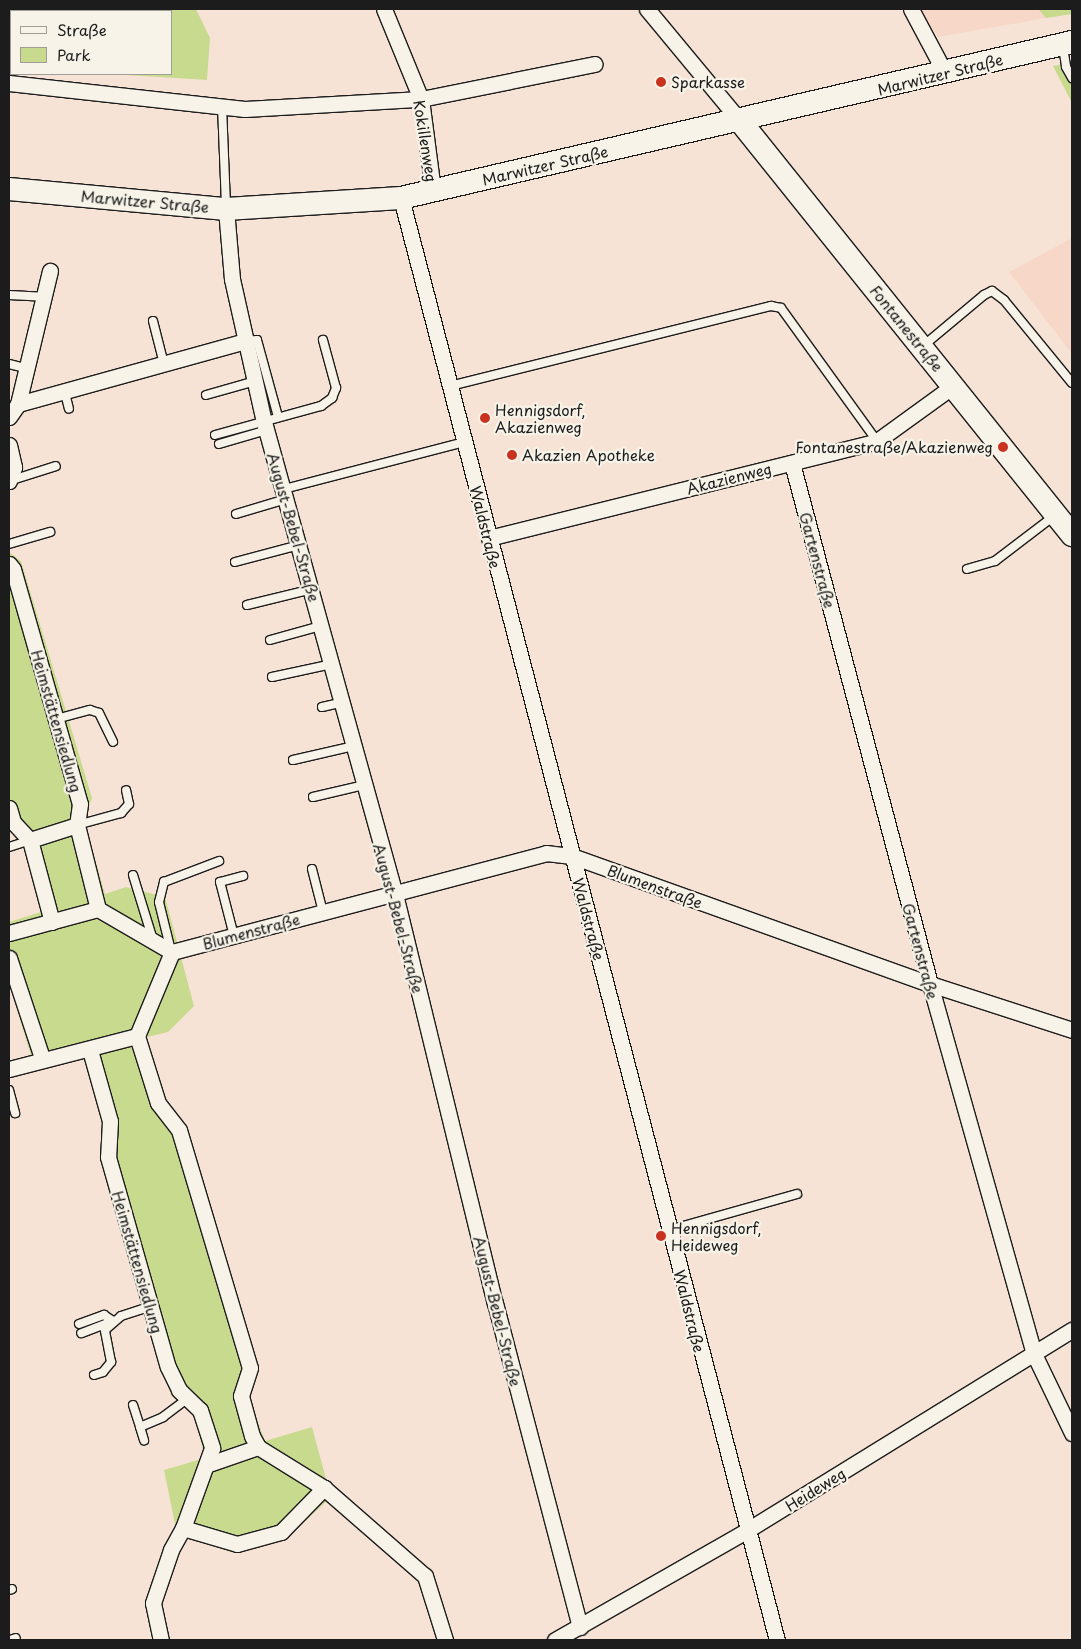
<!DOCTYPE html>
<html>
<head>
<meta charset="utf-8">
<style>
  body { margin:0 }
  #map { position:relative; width:1081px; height:1649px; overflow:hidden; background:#f7e3d5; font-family:"Playpen Sans",sans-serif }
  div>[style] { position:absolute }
  .built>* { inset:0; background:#f7d8c8 }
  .green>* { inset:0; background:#c8da8e }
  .roads { filter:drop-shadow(1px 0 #1c1c1c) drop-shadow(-1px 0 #1c1c1c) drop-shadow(0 1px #1c1c1c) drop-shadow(0 -1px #1c1c1c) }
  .lane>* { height:8px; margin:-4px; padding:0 4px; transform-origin:4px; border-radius:4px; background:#f7f3e8 }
  .street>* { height:15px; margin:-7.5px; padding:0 7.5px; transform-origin:7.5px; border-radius:7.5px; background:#f7f3e8 }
  .secondary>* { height:22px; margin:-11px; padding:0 11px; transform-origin:11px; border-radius:11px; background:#f7f3e8 }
  .dots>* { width:14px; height:14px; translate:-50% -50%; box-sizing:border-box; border:2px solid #f7f3e8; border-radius:50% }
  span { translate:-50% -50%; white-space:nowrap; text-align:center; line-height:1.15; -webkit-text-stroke:4.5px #f7f3e8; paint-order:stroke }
  .street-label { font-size:15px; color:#1c1c1c }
  .poi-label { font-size:15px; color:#1c1c1c }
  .left { translate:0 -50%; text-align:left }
  .right { translate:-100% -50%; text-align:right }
  .frame { position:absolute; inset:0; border:10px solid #1c1c1c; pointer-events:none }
  .legend { position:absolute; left:10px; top:10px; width:162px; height:65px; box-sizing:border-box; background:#f7f3e8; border:1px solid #9f9d96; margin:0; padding:6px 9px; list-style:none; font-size:15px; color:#1c1c1c }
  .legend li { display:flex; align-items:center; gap:10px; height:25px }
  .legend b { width:25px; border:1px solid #9f9d96 }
</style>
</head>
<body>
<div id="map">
  <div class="built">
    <i style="clip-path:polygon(917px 9px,1038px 9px,1046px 18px,938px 37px)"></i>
    <i style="clip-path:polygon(1072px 238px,1072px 354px,1009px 272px)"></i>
  </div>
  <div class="green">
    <i style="clip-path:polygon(9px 9px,196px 9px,210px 38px,207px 80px,111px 74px,171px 74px,171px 11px,11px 11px,11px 67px,9px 67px)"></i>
    <i style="clip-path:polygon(1038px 9px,1072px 9px,1072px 14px,1046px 18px)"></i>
    <i style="clip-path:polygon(1072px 63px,1072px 103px,1053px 66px)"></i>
    <i style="clip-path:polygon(9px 552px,21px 561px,92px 798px,84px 821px,105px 894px,126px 887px,165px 897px,194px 1006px,168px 1032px,147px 1037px,167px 1107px,256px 1365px,248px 1396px,265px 1441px,312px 1427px,331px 1497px,286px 1539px,234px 1553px,177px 1534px,164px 1470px,205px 1458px,194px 1414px,171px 1395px,100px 1154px,104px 1125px,85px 1055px,35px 1069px,9px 983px,9px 922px,41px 912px,22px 839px,9px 826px)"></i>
  </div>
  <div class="roads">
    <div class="lane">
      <i style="left:1063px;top:47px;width:20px;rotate:81deg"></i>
      <i style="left:1066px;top:67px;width:13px;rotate:61deg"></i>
      <i style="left:222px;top:106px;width:101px;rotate:87.7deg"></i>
      <i style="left:9px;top:295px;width:34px;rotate:3deg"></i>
      <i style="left:153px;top:321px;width:44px;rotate:75.7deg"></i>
      <i style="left:245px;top:341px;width:12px;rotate:-5deg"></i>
      <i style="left:257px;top:340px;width:80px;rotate:74.7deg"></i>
      <i style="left:923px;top:346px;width:80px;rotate:-39.9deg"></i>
      <i style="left:984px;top:295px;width:9px;rotate:-27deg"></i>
      <i style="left:992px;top:291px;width:15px;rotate:37deg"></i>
      <i style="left:1004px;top:300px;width:107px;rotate:50.7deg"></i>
      <i style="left:9px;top:364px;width:16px;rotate:14deg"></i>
      <i style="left:450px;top:386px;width:331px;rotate:-14deg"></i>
      <i style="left:771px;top:306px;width:10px;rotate:11deg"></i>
      <i style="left:781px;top:308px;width:164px;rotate:54.2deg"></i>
      <i style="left:65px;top:393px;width:16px;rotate:76deg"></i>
      <i style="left:206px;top:395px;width:51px;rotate:-15.9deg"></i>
      <i style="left:215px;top:435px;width:110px;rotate:-15.3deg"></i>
      <i style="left:321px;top:406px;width:14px;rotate:-36deg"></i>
      <i style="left:332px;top:398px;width:11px;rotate:-68deg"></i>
      <i style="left:336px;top:388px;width:50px;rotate:-105.2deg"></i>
      <i style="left:219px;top:444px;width:50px;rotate:-16.3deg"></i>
      <i style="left:9px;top:481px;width:49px;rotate:-17.7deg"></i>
      <i style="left:284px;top:489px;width:186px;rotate:-14.6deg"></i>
      <i style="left:236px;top:514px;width:52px;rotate:-16.7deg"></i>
      <i style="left:9px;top:544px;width:43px;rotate:-16.3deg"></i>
      <i style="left:235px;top:562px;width:66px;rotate:-14.9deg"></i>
      <i style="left:967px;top:569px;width:29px;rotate:-16deg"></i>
      <i style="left:995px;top:561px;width:74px;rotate:-37.3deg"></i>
      <i style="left:247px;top:605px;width:67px;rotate:-13.8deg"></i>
      <i style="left:270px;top:640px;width:53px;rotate:-15.4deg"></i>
      <i style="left:272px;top:677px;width:61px;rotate:-12.2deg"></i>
      <i style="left:322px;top:707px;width:22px;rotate:-13deg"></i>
      <i style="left:56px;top:719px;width:35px;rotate:-15deg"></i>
      <i style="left:90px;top:710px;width:9px;rotate:18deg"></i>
      <i style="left:99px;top:713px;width:32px;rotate:64deg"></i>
      <i style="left:293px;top:760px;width:63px;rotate:-12.9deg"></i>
      <i style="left:313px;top:797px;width:52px;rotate:-13.2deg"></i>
      <i style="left:77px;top:825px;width:46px;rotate:-15.3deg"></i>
      <i style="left:121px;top:813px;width:12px;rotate:-48deg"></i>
      <i style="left:129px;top:804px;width:14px;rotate:-102deg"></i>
      <i style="left:9px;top:847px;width:22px;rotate:-18deg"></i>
      <i style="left:312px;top:869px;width:44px;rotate:75.7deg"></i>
      <i style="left:133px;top:875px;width:68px;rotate:72.9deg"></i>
      <i style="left:234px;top:936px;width:56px;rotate:-104.5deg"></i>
      <i style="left:220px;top:882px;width:24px;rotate:-15deg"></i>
      <i style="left:171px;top:951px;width:50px;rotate:-103.8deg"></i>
      <i style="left:159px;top:902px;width:21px;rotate:-76deg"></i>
      <i style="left:164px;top:882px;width:59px;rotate:-20.9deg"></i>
      <i style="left:9px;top:1090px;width:24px;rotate:75deg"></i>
      <i style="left:669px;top:1230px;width:133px;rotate:-15.7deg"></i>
      <i style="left:79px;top:1324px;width:27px;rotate:-20deg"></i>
      <i style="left:104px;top:1315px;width:11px;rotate:34deg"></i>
      <i style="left:113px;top:1321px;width:34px;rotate:159deg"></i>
      <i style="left:94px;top:1375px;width:9px;rotate:-18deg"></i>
      <i style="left:103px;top:1372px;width:13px;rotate:-51deg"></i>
      <i style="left:111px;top:1362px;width:33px;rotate:-101deg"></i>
      <i style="left:105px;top:1330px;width:21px;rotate:-41deg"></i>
      <i style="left:121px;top:1316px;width:32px;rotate:-18deg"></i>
      <i style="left:133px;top:1405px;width:23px;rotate:72deg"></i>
      <i style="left:140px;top:1427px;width:25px;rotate:-23deg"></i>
      <i style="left:163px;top:1417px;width:31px;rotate:-37deg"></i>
      <i style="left:140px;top:1427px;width:14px;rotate:73deg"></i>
      <i style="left:9px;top:1590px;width:3px;rotate:-18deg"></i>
      <i style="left:10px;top:1640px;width:6px;rotate:-18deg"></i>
    </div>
    <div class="street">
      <i style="left:384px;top:9px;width:97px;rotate:67.7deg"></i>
      <i style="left:421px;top:99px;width:92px;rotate:82.5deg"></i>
      <i style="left:647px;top:9px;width:146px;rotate:50.3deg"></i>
      <i style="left:911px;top:9px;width:72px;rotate:62deg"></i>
      <i style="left:9px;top:83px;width:237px;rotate:6.3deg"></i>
      <i style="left:245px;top:109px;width:176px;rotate:-3.3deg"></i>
      <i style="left:421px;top:99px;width:177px;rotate:-11.4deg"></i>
      <i style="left:401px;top:198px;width:1490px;rotate:75.39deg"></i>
      <i style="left:226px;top:209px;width:70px;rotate:85.1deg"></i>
      <i style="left:232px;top:279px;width:147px;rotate:77.4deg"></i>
      <i style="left:264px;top:422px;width:490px;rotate:74.5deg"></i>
      <i style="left:395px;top:894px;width:421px;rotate:76.3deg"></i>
      <i style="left:495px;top:1303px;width:335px;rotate:75.3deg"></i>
      <i style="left:18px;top:404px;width:137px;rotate:-76.5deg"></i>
      <i style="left:9px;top:417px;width:16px;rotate:-55deg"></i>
      <i style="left:18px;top:404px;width:236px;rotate:-15.5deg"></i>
      <i style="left:9px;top:445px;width:23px;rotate:77deg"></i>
      <i style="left:14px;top:467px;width:15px;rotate:110deg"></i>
      <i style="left:792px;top:463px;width:539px;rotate:75.16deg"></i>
      <i style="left:930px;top:984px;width:384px;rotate:74.3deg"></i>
      <i style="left:1034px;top:1354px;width:88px;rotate:64.3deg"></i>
      <i style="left:489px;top:538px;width:400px;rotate:-14deg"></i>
      <i style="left:877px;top:441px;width:94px;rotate:-35.9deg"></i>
      <i style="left:9px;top:564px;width:6px;rotate:51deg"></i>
      <i style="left:13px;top:569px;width:244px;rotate:74.1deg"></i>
      <i style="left:80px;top:804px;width:21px;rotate:98deg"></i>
      <i style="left:77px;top:825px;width:87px;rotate:76deg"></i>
      <i style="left:9px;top:808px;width:15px;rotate:74deg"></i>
      <i style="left:13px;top:822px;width:25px;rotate:47deg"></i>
      <i style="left:30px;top:840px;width:85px;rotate:75deg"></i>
      <i style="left:30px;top:840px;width:49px;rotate:-17.7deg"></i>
      <i style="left:9px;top:933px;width:92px;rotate:-15.1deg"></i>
      <i style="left:98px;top:909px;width:86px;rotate:30.2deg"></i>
      <i style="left:172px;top:952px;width:387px;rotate:-14.8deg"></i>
      <i style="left:546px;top:853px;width:26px;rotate:7deg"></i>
      <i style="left:572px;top:856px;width:380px;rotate:19.7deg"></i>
      <i style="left:930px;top:984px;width:149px;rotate:17.9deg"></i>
      <i style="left:9px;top:958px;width:105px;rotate:71.7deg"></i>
      <i style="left:137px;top:1036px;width:70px;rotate:72.6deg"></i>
      <i style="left:158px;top:1103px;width:34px;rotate:52deg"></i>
      <i style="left:179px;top:1130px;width:248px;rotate:73.4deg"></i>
      <i style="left:250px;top:1368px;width:29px;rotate:108deg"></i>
      <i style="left:241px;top:1396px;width:41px;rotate:74.6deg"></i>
      <i style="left:252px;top:1436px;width:13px;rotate:61deg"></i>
      <i style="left:258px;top:1447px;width:78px;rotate:31.8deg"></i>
      <i style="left:324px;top:1488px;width:134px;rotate:41.1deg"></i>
      <i style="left:425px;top:1576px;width:67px;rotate:72.6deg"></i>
      <i style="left:90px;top:1050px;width:74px;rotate:74.3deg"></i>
      <i style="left:110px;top:1121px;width:36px;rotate:93deg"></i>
      <i style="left:108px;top:1157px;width:218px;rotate:74.1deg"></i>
      <i style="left:168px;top:1367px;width:25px;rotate:64deg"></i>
      <i style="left:179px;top:1390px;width:29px;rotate:44deg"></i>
      <i style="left:200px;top:1410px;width:40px;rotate:72deg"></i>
      <i style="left:212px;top:1448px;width:85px;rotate:109.9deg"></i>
      <i style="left:183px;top:1528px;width:25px;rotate:119deg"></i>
      <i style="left:171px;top:1550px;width:56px;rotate:108.8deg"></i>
      <i style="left:153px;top:1603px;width:38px;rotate:78deg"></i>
      <i style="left:9px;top:1069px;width:132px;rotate:-14.5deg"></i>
      <i style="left:137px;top:1036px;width:91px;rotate:-67.4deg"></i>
      <i style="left:209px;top:1464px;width:52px;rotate:-19.1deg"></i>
      <i style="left:183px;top:1528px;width:56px;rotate:16.5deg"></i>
      <i style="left:237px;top:1544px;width:46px;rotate:-15.3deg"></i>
      <i style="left:281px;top:1532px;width:62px;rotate:-45.7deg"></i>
      <i style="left:555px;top:1640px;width:220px;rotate:-29.7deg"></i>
      <i style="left:746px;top:1531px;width:383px;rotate:-31.7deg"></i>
    </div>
    <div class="secondary">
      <i style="left:740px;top:121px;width:531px;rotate:51.27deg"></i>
      <i style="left:9px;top:189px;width:218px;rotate:5.3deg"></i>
      <i style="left:226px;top:209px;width:175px;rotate:-3.6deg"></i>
      <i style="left:401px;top:198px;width:689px;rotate:-13.09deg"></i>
    </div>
  </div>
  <div class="dots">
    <i style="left:661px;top:82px;background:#c8321e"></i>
    <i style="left:485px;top:418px;background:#c8321e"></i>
    <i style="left:1003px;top:447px;background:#c8321e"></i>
    <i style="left:512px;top:455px;background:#c8321e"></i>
    <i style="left:661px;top:1236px;background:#c8321e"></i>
  </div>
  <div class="street-label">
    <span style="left:940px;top:74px;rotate:-14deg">Marwitzer Straße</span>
    <span style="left:426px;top:141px;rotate:81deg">Kokillenweg</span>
    <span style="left:545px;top:165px;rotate:-13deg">Marwitzer Straße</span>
    <span style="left:145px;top:201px;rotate:5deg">Marwitzer Straße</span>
    <span style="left:907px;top:328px;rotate:51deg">Fontanestraße</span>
    <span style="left:729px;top:478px;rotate:-14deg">Akazienweg</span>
    <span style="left:294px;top:527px;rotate:74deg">August-Bebel-Straße</span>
    <span style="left:486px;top:527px;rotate:76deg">Waldstraße</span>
    <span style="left:818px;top:560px;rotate:75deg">Gartenstraße</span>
    <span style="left:57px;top:721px;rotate:74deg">Heimstättensiedlung</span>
    <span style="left:655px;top:886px;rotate:20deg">Blumenstraße</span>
    <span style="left:399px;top:918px;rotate:75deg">August-Bebel-Straße</span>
    <span style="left:589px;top:919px;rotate:75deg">Waldstraße</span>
    <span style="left:251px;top:931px;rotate:-15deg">Blumenstraße</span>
    <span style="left:921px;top:951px;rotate:75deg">Gartenstraße</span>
    <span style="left:138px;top:1262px;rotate:74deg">Heimstättensiedlung</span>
    <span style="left:498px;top:1311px;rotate:76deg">August-Bebel-Straße</span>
    <span style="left:690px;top:1311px;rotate:76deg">Waldstraße</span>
    <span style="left:815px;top:1489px;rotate:-32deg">Heideweg</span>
  </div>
  <div class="poi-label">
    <span class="left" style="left:671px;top:82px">Sparkasse</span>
    <span class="left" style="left:495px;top:418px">Hennigsdorf,<br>Akazienweg</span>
    <span class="right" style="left:993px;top:447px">Fontanestraße/Akazienweg</span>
    <span class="left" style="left:522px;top:455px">Akazien Apotheke</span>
    <span class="left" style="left:671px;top:1236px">Hennigsdorf,<br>Heideweg</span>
  </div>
  <div class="frame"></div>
  <ul class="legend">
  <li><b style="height:6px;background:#f7f3e8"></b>Straße</li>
  <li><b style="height:14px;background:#c8da8e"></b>Park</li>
  </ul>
</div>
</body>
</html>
